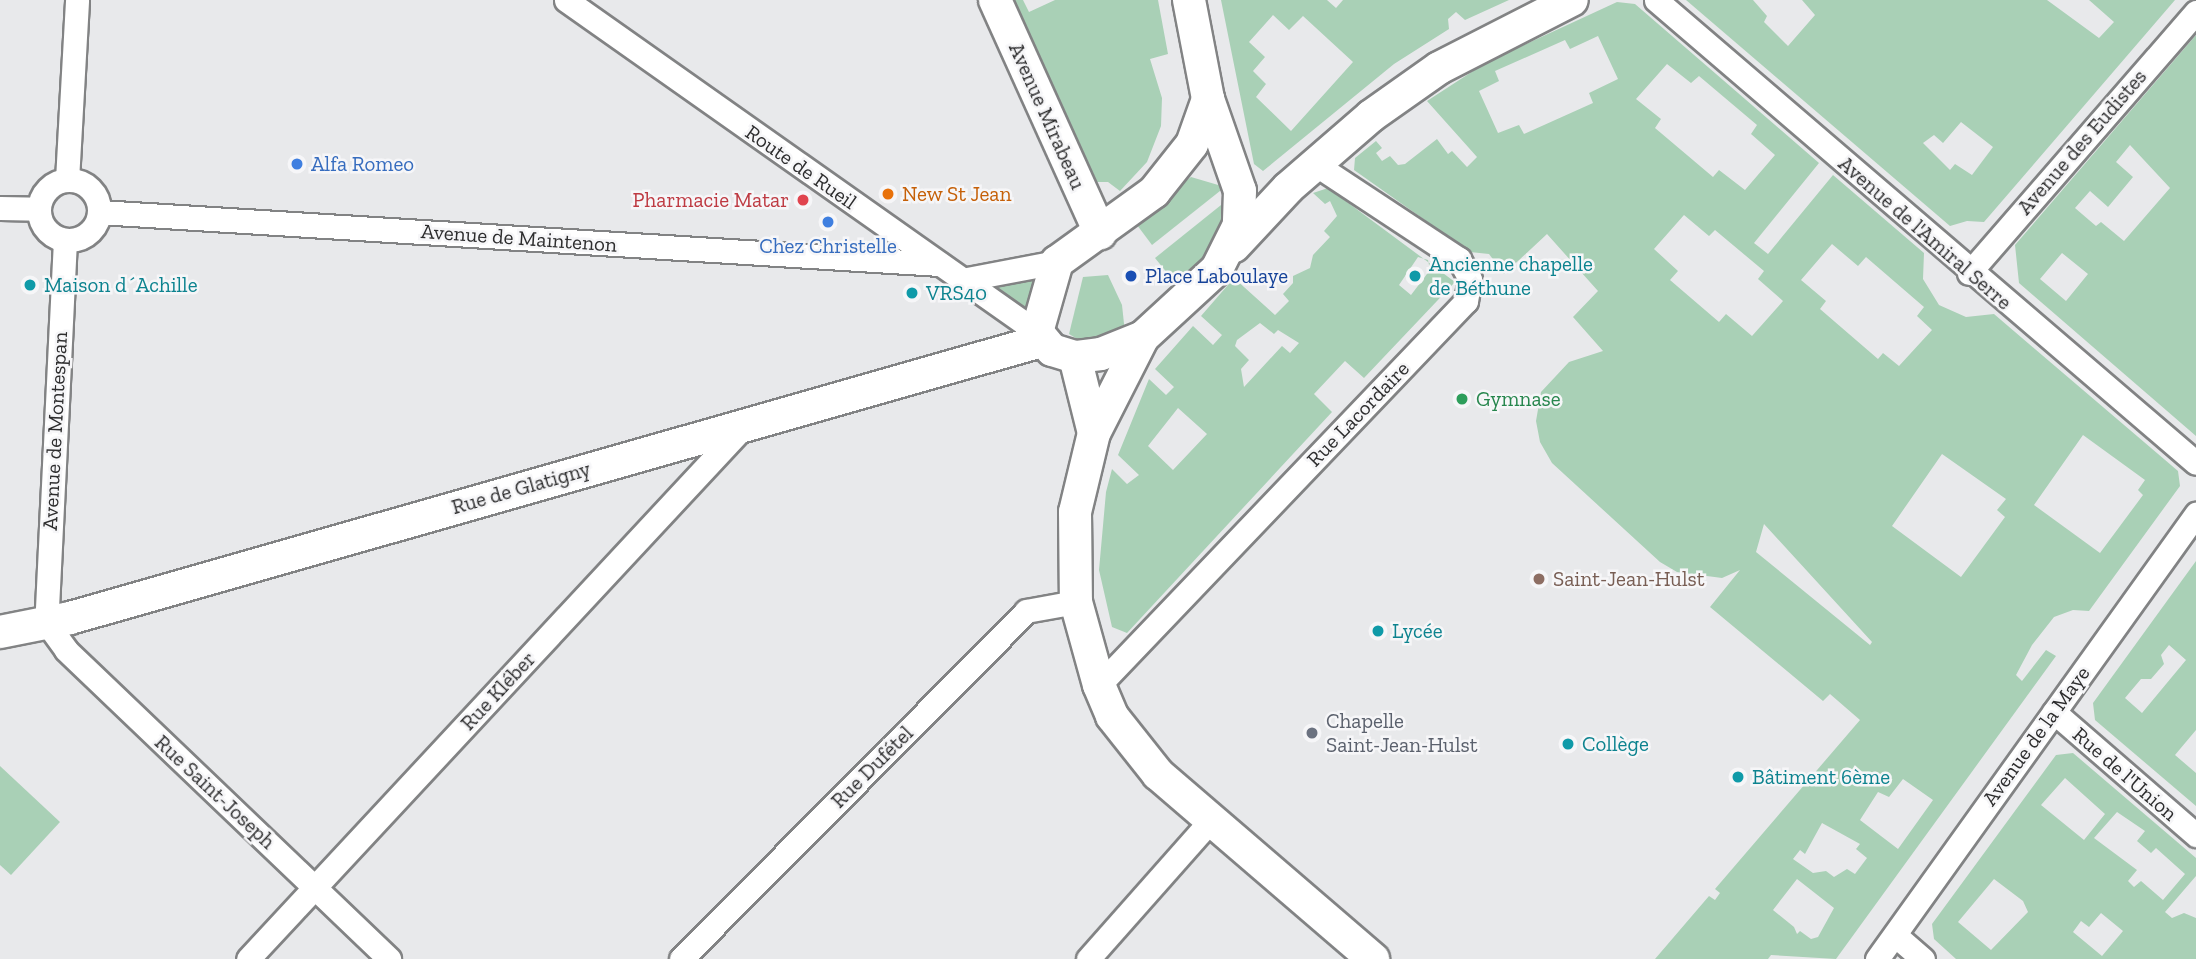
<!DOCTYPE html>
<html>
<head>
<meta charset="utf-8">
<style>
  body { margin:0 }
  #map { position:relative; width:2196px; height:959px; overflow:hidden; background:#e8e9eb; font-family:"Zilla Slab",serif }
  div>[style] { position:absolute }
  .green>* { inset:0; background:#a9d0b6 }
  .roads { filter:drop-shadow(2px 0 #828384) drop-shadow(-2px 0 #828384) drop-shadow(0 2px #828384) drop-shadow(0 -2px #828384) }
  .street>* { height:23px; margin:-11.5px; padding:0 11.5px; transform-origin:11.5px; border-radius:11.5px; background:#fff }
  .street>.ring { margin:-11.5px; padding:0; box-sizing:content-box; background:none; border:23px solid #fff; border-radius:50% }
  .secondary>* { height:32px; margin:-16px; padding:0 16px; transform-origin:16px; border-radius:16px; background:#fff }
  .dots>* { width:19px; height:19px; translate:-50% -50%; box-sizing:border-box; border:4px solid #f6f6f8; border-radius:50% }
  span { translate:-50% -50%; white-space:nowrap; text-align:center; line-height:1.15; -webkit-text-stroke:5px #f6f6f8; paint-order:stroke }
  .street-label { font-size:21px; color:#2d2d2e }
  .shop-label { font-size:21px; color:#366cbe }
  .left { translate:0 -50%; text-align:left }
  .food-label { font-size:21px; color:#c56008 }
  .health-label { font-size:21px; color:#be3a42 }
  .right { translate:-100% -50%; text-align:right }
  .culture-label { font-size:21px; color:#0d838f }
  .transit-label { font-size:21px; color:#164399 }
  .leisure-label { font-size:21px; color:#27864d }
  .education-label { font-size:21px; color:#785e54 }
  .worship-label { font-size:21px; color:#5b616d }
</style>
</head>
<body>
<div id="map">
  <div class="green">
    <i style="clip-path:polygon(1014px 0,1023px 0,1029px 12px,1055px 0,1158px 0,1168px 54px,1150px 59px,1162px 98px,1161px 126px,1147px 162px,1120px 191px,1108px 182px,1097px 182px)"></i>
    <i style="clip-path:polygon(evenodd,1221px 0,1327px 0,1336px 8px,1343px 0,1509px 0,1465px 20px,1456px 12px,1448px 19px,1449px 29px,1394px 64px,1263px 171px,1254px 164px,1221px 0,1273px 15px,1289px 30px,1303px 16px,1353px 62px,1291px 131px,1256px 97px,1266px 84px,1253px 71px,1265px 57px,1249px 42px,1273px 15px)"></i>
    <i style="clip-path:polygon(evenodd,1686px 0,1753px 0,1767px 16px,1764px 22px,1788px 46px,1815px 15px,1802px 0,2047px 0,2099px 38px,2114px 22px,2089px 0,2175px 0,1984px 222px,1967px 221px,1950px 226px,1686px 0,1961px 122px,1993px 147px,1972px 175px,1955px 164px,1950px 170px,1923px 143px,1934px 135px,1943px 143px,1961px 122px)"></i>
    <i style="clip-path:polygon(evenodd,1617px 2px,1635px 4px,1819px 163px,1754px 243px,1768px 254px,1833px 175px,1924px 253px,1923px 279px,1939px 305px,1966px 317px,1994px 314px,2178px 471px,2180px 486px,2089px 611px,2073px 610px,2054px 617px,2032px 645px,2016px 675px,2022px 681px,2046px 650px,2056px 656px,1836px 959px,1771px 955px,1768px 959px,1655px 959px,1709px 896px,1715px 900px,1720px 893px,1715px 889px,1860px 720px,1830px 694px,1823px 701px,1710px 607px,1740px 570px,1722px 578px,1677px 572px,1660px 562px,1552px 463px,1540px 442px,1536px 421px,1541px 392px,1569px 362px,1603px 351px,1573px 317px,1598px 291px,1547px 234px,1504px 274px,1489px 254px,1470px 252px,1354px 170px,1355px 158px,1376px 141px,1382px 148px,1376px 153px,1382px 161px,1390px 156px,1398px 165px,1405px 164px,1437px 139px,1448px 154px,1452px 151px,1467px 167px,1477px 157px,1427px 101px,1487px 62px,1617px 2px,1598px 36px,1618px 79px,1589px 93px,1593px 103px,1524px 134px,1519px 125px,1498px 133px,1479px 91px,1499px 81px,1495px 71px,1565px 40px,1570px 49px,1598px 36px,1617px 2px,1667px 64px,1691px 83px,1699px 76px,1757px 125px,1751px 134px,1775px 155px,1745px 190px,1719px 170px,1713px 177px,1655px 128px,1661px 119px,1636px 99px,1667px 64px,1617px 2px,1684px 215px,1709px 236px,1715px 230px,1764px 271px,1758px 279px,1783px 301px,1752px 336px,1726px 314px,1719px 322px,1670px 280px,1678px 271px,1654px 249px,1684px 215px,1617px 2px,1832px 244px,1858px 266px,1866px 257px,1924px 307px,1917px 316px,1932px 330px,1899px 366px,1883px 353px,1878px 359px,1820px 309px,1826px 301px,1801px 280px,1832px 244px,1617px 2px,2083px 435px,2145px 480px,2138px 490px,2143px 495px,2100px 553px,2034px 505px,2083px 435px,1617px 2px,1942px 454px,2006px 499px,1997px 510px,2005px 517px,1961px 577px,1892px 526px,1942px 454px,1617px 2px,1764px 524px,1872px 642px,1870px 645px,1756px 552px,1764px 524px,1617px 2px,1903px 779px,1933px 800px,1898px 849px,1860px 820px,1878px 792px,1889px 797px,1903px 779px,1617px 2px,1822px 823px,1860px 844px,1856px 849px,1867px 858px,1855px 874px,1847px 869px,1834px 877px,1826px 871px,1813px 873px,1793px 859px,1800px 850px,1805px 854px,1822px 823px,1617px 2px,1797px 879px,1834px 908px,1818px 937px,1811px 939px,1800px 931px,1797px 934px,1794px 927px,1773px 910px,1797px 879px)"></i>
    <i style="clip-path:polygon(evenodd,2196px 35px,2196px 436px,2019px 283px,2015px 245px,2196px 35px,2130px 145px,2170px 188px,2124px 241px,2101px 222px,2096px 226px,2075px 208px,2090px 191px,2108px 207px,2133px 177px,2116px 162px,2130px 145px,2196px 35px,2062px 253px,2088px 274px,2066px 301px,2040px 279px,2062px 253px)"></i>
    <i style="clip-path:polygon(1191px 177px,1225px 187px,1152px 245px,1134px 221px)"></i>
    <i style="clip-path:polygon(evenodd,1328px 188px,1455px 282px,1364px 378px,1345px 361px,1314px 394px,1332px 412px,1127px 633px,1112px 627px,1099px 570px,1106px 492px,1112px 469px,1127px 484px,1139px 475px,1118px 455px,1149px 379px,1166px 395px,1174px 387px,1155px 369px,1193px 326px,1213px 345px,1222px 335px,1201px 316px,1234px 278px,1275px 315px,1289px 301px,1283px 294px,1293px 283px,1293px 276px,1310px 268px,1313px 255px,1330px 237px,1324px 231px,1337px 216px,1330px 201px,1325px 204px,1313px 193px,1328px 188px,1418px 257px,1428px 260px,1430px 270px,1411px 295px,1399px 285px,1418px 257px,1328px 188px,1260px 323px,1274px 334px,1278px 330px,1299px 343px,1290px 353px,1282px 346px,1244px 387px,1241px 369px,1249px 360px,1235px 346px,1237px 340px,1260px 323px,1328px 188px,1178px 408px,1207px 434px,1173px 470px,1148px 446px,1178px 408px)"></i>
    <i style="clip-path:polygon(1231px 197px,1224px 237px,1181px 290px,1155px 258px)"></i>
    <i style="clip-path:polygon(1038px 273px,1030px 315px,991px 289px,990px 283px)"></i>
    <i style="clip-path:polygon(1108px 275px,1122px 305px,1125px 333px,1079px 340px,1069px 334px,1083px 277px)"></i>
    <i style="clip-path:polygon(evenodd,2196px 561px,2196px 730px,2175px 755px,2196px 773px,2196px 806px,2095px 720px,2093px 703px,2196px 561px,2169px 645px,2186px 660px,2142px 713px,2125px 698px,2141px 679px,2151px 679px,2164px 664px,2161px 655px,2169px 645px)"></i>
    <i style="clip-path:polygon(evenodd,2073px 753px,2196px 858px,2196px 876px,2165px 912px,2172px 918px,2184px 913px,2196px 918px,2196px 959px,1956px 959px,1934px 939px,1932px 924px,2056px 755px,2073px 753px,2065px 778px,2105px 814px,2084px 840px,2041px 805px,2065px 778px,2073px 753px,2117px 812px,2145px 831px,2137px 841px,2151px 853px,2156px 848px,2185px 874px,2163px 900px,2141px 881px,2134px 887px,2128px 881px,2137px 870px,2094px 838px,2117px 812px,2073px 753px,1994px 879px,2023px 901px,2028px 912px,1991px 950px,1958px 922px,1994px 879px,2073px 753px,2101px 913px,2123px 931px,2102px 956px,2073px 932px,2081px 921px,2089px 927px,2101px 913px)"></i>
    <i style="clip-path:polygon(0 766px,60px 822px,11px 875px,0 865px)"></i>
  </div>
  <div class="roads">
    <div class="street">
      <i style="left:566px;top:0;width:576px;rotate:35.18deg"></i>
      <i style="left:1656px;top:0;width:711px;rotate:40.61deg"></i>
      <i class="ring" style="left:39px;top:180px;width:37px;height:37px"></i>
      <i style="left:67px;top:180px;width:180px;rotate:-86.8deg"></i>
      <i style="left:0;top:208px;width:39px;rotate:1deg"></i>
      <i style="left:99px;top:212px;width:842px;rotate:3.54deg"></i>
      <i style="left:65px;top:240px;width:382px;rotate:92.8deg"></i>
      <i style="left:46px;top:622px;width:34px;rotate:54deg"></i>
      <i style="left:66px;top:650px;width:447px;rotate:43.7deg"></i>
      <i style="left:1969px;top:273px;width:346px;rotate:-49deg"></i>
      <i style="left:967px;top:279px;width:92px;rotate:-10.7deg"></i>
      <i style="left:1099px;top:685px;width:531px;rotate:-46.3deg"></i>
      <i style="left:1466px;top:301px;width:22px;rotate:-80deg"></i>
      <i style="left:1470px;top:279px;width:23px;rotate:-119deg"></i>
      <i style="left:1459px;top:259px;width:173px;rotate:-146.6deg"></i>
      <i style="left:2054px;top:712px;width:188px;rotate:40.9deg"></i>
      <i style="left:1895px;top:935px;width:37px;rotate:41deg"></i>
      <i style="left:248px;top:959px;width:728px;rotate:-47.06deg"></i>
      <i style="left:681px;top:959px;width:490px;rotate:-45.2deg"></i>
      <i style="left:1026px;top:611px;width:51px;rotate:-10.2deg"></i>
      <i style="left:1088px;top:959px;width:184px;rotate:-48.5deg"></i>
      <i style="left:1877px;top:959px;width:548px;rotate:-54.37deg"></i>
    </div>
    <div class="secondary">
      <i style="left:995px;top:0;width:256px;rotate:65.7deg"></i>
      <i style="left:1189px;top:0;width:101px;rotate:79.1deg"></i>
      <i style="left:1208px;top:99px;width:97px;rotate:70.8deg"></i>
      <i style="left:1240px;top:191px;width:34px;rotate:92deg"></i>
      <i style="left:1239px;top:225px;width:49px;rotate:116.6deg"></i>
      <i style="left:1217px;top:269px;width:100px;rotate:137.4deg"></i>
      <i style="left:1143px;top:337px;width:45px;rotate:158deg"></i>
      <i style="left:1101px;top:354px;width:26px;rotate:173deg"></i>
      <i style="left:1075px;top:357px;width:24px;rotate:-163deg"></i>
      <i style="left:1052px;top:350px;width:23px;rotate:-130deg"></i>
      <i style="left:1037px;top:332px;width:73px;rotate:-74.1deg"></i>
      <i style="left:1057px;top:262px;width:120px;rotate:-35.8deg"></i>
      <i style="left:1154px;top:192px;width:61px;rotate:-51.6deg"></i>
      <i style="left:1192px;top:144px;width:48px;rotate:-70.4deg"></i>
      <i style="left:1234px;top:246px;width:79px;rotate:-47deg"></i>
      <i style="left:1288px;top:188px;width:110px;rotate:-40.9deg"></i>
      <i style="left:1371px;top:116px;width:83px;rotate:-35.2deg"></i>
      <i style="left:1439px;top:68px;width:149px;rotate:-27.1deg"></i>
      <i style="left:1143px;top:337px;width:108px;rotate:117deg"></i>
      <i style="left:1094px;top:433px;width:81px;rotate:103.5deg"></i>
      <i style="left:1075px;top:512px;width:90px;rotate:89.4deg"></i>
      <i style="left:1076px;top:602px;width:86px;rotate:74.5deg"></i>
      <i style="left:1099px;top:685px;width:34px;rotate:67deg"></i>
      <i style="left:1112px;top:716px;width:74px;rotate:51.6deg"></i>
      <i style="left:1158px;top:774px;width:284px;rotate:40.7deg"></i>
      <i style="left:1075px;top:357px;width:78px;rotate:76deg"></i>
      <i style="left:0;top:632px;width:71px;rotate:-11.3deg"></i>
      <i style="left:70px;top:618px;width:1010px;rotate:-15.92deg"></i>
    </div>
  </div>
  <div class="dots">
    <i style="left:297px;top:164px;background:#3f7fe0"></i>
    <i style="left:888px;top:194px;background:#e8710a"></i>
    <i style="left:803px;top:200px;background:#e0444e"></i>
    <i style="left:828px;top:222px;background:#3f7fe0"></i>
    <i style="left:1131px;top:276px;background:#1a4fb4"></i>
    <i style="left:1415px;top:276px;background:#0f9aa8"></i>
    <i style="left:30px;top:285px;background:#0f9aa8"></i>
    <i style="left:912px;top:293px;background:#0f9aa8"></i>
    <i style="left:1462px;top:399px;background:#2e9e5b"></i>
    <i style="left:1539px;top:579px;background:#8d6e63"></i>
    <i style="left:1378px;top:631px;background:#0f9aa8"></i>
    <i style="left:1312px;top:733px;background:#6b7280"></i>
    <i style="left:1568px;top:744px;background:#0f9aa8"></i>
    <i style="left:1738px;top:777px;background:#0f9aa8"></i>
  </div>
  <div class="street-label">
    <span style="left:1047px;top:116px;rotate:66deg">Avenue Mirabeau</span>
    <span style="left:2082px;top:142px;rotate:-49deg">Avenue des Eudistes</span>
    <span style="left:801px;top:167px;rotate:35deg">Route de Rueil</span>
    <span style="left:1925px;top:233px;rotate:41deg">Avenue de l'Amiral Serre</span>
    <span style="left:519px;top:238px;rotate:4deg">Avenue de Maintenon</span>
    <span style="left:1358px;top:414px;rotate:-46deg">Rue Lacordaire</span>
    <span style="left:55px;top:431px;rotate:-87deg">Avenue de Montespan</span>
    <span style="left:521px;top:488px;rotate:-16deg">Rue de Glatigny</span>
    <span style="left:498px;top:691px;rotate:-47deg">Rue Kléber</span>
    <span style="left:2036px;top:736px;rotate:-54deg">Avenue de la Maye</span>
    <span style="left:872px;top:767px;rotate:-45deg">Rue Dufétel</span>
    <span style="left:2125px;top:774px;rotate:41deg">Rue de l'Union</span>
    <span style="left:215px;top:792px;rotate:43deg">Rue Saint-Joseph</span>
  </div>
  <div class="shop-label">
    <span class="left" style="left:311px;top:164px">Alfa Romeo</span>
    <span style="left:828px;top:246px">Chez Christelle</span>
  </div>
  <div class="food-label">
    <span class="left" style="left:902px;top:194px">New St Jean</span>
  </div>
  <div class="health-label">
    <span class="right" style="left:789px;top:200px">Pharmacie Matar</span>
  </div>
  <div class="culture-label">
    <span class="left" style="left:1429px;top:276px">Ancienne chapelle<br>de Béthune</span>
    <span class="left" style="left:44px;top:285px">Maison d´Achille</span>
    <span class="left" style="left:926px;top:293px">VRS40</span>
    <span class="left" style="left:1392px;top:631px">Lycée</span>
    <span class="left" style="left:1582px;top:744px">Collège</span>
    <span class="left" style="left:1752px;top:777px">Bâtiment 6ème</span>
  </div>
  <div class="transit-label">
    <span class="left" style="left:1145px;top:276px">Place Laboulaye</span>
  </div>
  <div class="leisure-label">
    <span class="left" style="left:1476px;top:399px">Gymnase</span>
  </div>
  <div class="education-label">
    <span class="left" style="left:1553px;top:579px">Saint-Jean-Hulst</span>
  </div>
  <div class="worship-label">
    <span class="left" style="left:1326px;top:733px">Chapelle<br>Saint-Jean-Hulst</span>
  </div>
</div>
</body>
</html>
